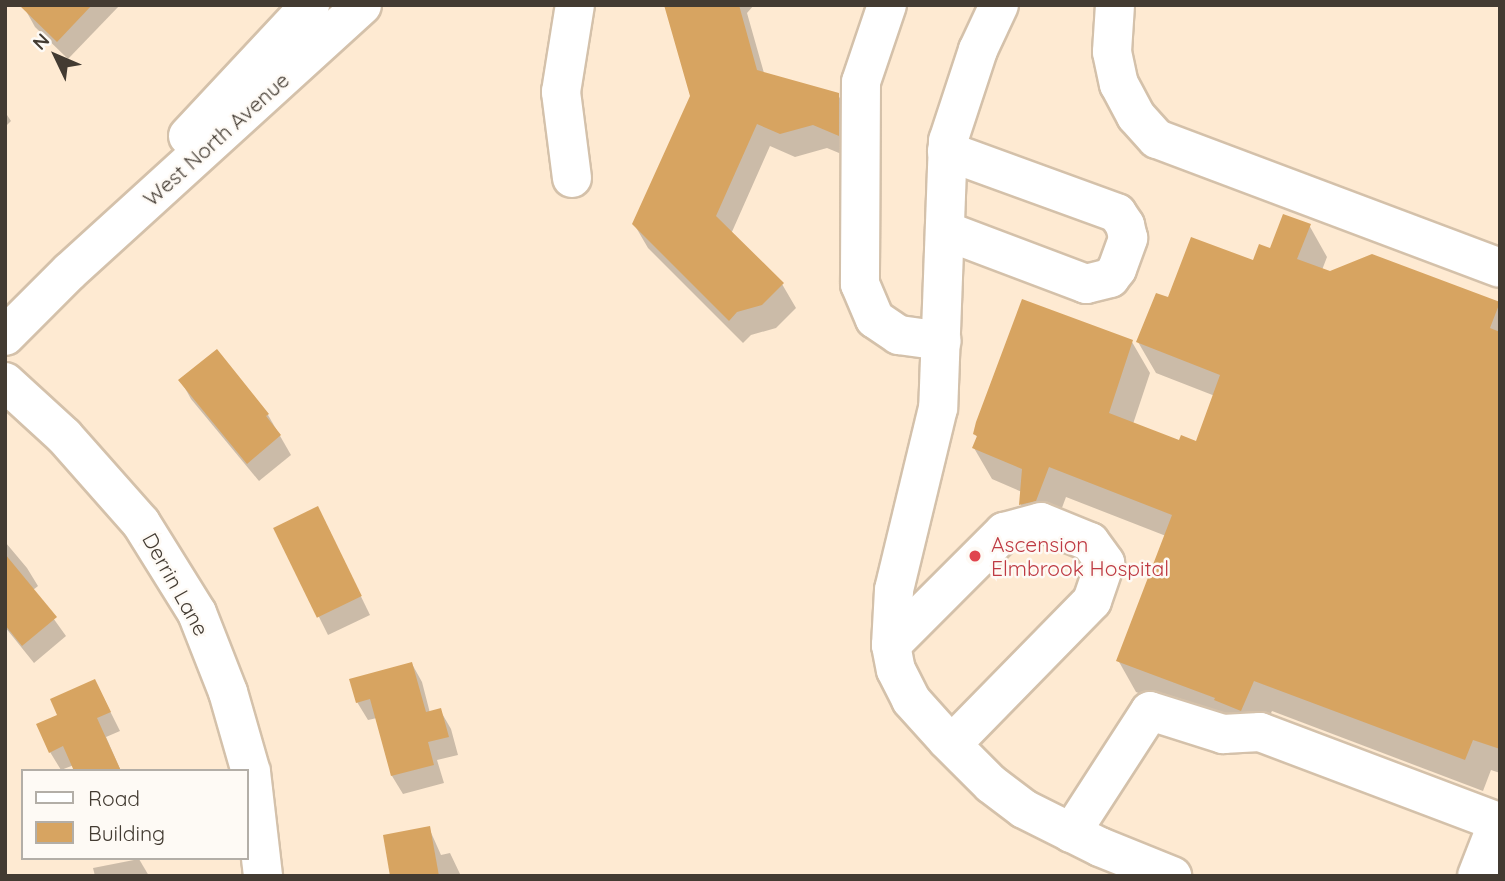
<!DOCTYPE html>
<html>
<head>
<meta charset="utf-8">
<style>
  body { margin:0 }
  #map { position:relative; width:1505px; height:881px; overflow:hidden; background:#feead2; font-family:Quicksand,sans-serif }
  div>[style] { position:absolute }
  .shadow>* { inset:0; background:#0003 }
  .building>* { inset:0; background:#d7a461; transform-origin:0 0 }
  .roads { filter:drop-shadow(2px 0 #d4c1aa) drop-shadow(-2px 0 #d4c1aa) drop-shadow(0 2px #d4c1aa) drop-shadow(0 -2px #d4c1aa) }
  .minor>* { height:38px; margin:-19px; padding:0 19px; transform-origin:19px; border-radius:19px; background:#fff }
  .major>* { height:38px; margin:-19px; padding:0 19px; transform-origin:19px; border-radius:19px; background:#fff }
  .dots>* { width:19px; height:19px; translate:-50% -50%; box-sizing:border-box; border:4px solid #fefaf5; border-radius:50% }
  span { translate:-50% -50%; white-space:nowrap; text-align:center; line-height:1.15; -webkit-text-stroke:5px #fefaf5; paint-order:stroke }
  .street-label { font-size:21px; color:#433b32 }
  .health-label { font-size:21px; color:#be3a42 }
  .left { translate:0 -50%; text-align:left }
  .frame { position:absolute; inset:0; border:7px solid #433b32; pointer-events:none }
  .legend { position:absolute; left:21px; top:769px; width:228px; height:91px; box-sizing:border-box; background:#fefaf5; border:2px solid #b3aea7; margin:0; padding:9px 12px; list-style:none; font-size:21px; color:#433b32 }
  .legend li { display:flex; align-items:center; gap:14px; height:35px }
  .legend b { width:35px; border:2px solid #b3aea7 }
  .north { position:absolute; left:21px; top:21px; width:70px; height:70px; -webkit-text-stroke:5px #fefaf5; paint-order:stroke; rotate:314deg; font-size:19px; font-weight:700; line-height:28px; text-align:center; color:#433b32 }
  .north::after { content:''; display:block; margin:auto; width:24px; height:32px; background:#433b32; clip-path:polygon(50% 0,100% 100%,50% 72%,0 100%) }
</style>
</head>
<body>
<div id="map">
  <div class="shadow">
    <i style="clip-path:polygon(28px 5px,120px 5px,68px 59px,35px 27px,25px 9px)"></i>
    <i style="clip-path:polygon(666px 5px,754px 5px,747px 13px,764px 73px,838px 95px,852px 119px,851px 158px,827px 148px,795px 157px,770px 146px,731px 234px,782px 284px,796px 308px,776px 328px,751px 335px,743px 343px,648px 248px,634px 224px,691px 96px)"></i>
    <i style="clip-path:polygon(5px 112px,11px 121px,5px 127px)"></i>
    <i style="clip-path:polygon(1309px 225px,1327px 257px,1322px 270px,1500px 305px,1500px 773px,1491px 770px,1483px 791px,1272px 711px,1258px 741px,1136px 692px,1118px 660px,1166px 536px,1066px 497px,1053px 532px,1039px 536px,1021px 505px,1022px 492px,992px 479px,974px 448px,978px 438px,975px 434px,1132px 342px,1150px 373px,1133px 424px,1180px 442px,1197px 443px,1215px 396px,1156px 373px,1138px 342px,1169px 299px,1254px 262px)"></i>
    <i style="clip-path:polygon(216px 352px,268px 415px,291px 455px,259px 481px,191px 399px,181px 381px)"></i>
    <i style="clip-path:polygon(327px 527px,370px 615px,328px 635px,275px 529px)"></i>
    <i style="clip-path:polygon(6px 543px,27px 568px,38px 586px,33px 590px,66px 636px,34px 663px,5px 627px)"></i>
    <i style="clip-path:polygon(412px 664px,422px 682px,430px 713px,440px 710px,451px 729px,458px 755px,437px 760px,444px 783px,403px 794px,392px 776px,377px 718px,368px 720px,357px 702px)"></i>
    <i style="clip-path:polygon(95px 681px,120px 731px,106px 737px,121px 771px,76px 771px,74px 765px,61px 770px,50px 752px,59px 716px)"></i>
    <i style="clip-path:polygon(429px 828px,441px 855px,450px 853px,461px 876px,392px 876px)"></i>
    <i style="clip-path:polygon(139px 859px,149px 876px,95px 876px,93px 868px)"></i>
  </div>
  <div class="building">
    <i style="clip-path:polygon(19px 5px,92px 5px,57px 42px)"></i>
    <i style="clip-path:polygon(664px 5px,739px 5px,757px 70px,839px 93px,839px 136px,813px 125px,780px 134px,757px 124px,716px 216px,784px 283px,762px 305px,737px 312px,729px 321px,632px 224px,690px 96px)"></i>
    <i style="clip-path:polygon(1283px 214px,1311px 224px,1297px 259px,1330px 271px,1372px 254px,1500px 302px,1490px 328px,1500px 332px,1500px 749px,1473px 740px,1465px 760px,1254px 681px,1241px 711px,1214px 700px,1215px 698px,1116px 661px,1172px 515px,1049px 467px,1036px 501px,1019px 505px,1022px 469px,972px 448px,977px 436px,973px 434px,976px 422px,1022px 299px,1133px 340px,1109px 413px,1179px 440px,1181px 435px,1196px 441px,1220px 375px,1136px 342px,1156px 293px,1168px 297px,1191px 237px,1253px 260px,1259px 244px,1270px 248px)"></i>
    <i style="clip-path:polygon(217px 349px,269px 414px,266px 416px,281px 435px,247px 464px,178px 380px)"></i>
    <i style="left:318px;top:506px;width:100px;height:50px;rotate:64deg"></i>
    <i style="clip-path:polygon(5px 554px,57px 617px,22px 646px,5px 625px)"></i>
    <i style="clip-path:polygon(412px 662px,426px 712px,441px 708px,449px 737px,428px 742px,434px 765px,391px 776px,370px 699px,356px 703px,349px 679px)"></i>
    <i style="clip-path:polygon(95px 679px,111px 712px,97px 718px,121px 771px,74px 771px,63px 746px,49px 753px,36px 724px,57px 715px,50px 699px)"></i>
    <i style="clip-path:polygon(430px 826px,439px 876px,390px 876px,383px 835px)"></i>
  </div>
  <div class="roads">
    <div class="minor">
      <i style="left:887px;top:5px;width:81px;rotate:108.7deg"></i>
      <i style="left:861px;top:82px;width:202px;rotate:90.3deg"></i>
      <i style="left:860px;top:284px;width:38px;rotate:67deg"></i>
      <i style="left:875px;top:319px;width:29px;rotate:34deg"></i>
      <i style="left:899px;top:335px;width:43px;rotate:7.9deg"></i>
      <i style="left:999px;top:5px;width:50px;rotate:115deg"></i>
      <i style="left:978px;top:50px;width:96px;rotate:108.2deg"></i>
      <i style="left:948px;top:141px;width:267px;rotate:92.1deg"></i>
      <i style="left:938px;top:408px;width:187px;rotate:103.6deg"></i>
      <i style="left:894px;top:590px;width:55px;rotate:93.1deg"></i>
      <i style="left:891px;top:645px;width:25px;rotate:79deg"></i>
      <i style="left:896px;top:670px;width:34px;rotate:63deg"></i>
      <i style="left:911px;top:700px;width:54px;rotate:48deg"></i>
      <i style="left:947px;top:740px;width:62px;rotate:45deg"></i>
      <i style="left:991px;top:784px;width:41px;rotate:37.1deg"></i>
      <i style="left:1024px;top:809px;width:85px;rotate:26.6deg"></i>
      <i style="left:1100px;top:847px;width:78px;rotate:21.9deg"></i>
      <i style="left:1115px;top:5px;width:47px;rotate:93.7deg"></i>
      <i style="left:1112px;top:52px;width:33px;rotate:78deg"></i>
      <i style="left:1119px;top:84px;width:36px;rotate:62deg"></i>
      <i style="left:1136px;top:116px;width:31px;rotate:48deg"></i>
      <i style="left:1157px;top:139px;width:366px;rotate:20.6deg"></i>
      <i style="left:572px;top:178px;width:87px;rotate:-97.3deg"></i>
      <i style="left:561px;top:92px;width:88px;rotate:-80.9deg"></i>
      <i style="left:946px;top:231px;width:150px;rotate:20.7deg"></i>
      <i style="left:1086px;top:284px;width:25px;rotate:-14deg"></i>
      <i style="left:1110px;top:278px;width:11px;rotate:-52deg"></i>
      <i style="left:1117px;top:269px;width:33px;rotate:-70deg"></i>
      <i style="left:1128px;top:238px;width:13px;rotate:-103deg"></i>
      <i style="left:1125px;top:225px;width:14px;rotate:-124deg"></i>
      <i style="left:1117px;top:213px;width:181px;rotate:-160deg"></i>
      <i style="left:5px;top:382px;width:80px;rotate:42.5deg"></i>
      <i style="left:64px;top:436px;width:116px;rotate:48.5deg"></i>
      <i style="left:141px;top:523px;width:106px;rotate:58.1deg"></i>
      <i style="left:197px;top:613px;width:85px;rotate:68.6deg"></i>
      <i style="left:228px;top:692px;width:83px;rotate:74deg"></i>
      <i style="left:251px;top:772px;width:105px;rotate:83.4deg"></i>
      <i style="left:891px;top:645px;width:160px;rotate:-45deg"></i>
      <i style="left:1004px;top:532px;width:38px;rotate:-15deg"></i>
      <i style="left:1041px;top:522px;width:53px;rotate:22.2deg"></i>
      <i style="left:1090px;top:542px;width:26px;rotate:54deg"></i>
      <i style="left:1105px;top:563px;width:40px;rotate:108.9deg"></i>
      <i style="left:1092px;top:601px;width:200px;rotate:134.4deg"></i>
      <i style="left:1071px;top:833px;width:145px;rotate:-57.1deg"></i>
      <i style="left:1150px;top:711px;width:77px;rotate:17.5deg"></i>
      <i style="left:1223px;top:734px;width:37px;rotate:-3deg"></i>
      <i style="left:1260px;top:732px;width:254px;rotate:20.7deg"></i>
      <i style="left:1498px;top:822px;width:58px;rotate:111.3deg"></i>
    </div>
    <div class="major">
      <i style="left:188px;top:136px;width:179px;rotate:-47deg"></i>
      <i style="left:5px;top:336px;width:91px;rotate:-45deg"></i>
      <i style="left:69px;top:272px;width:396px;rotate:-42.3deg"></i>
    </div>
  </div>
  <div class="dots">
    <i style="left:975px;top:556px;background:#e0444e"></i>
  </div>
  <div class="street-label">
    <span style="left:216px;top:139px;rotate:-42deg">West North Avenue</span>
    <span style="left:176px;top:584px;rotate:61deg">Derrin Lane</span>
  </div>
  <div class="health-label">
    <span class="left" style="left:991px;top:556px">Ascension<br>Elmbrook Hospital</span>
  </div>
  <div class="frame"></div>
  <ul class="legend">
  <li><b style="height:9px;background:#fff"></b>Road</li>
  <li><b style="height:19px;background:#d7a461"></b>Building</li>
  </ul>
  <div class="north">N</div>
</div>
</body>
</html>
